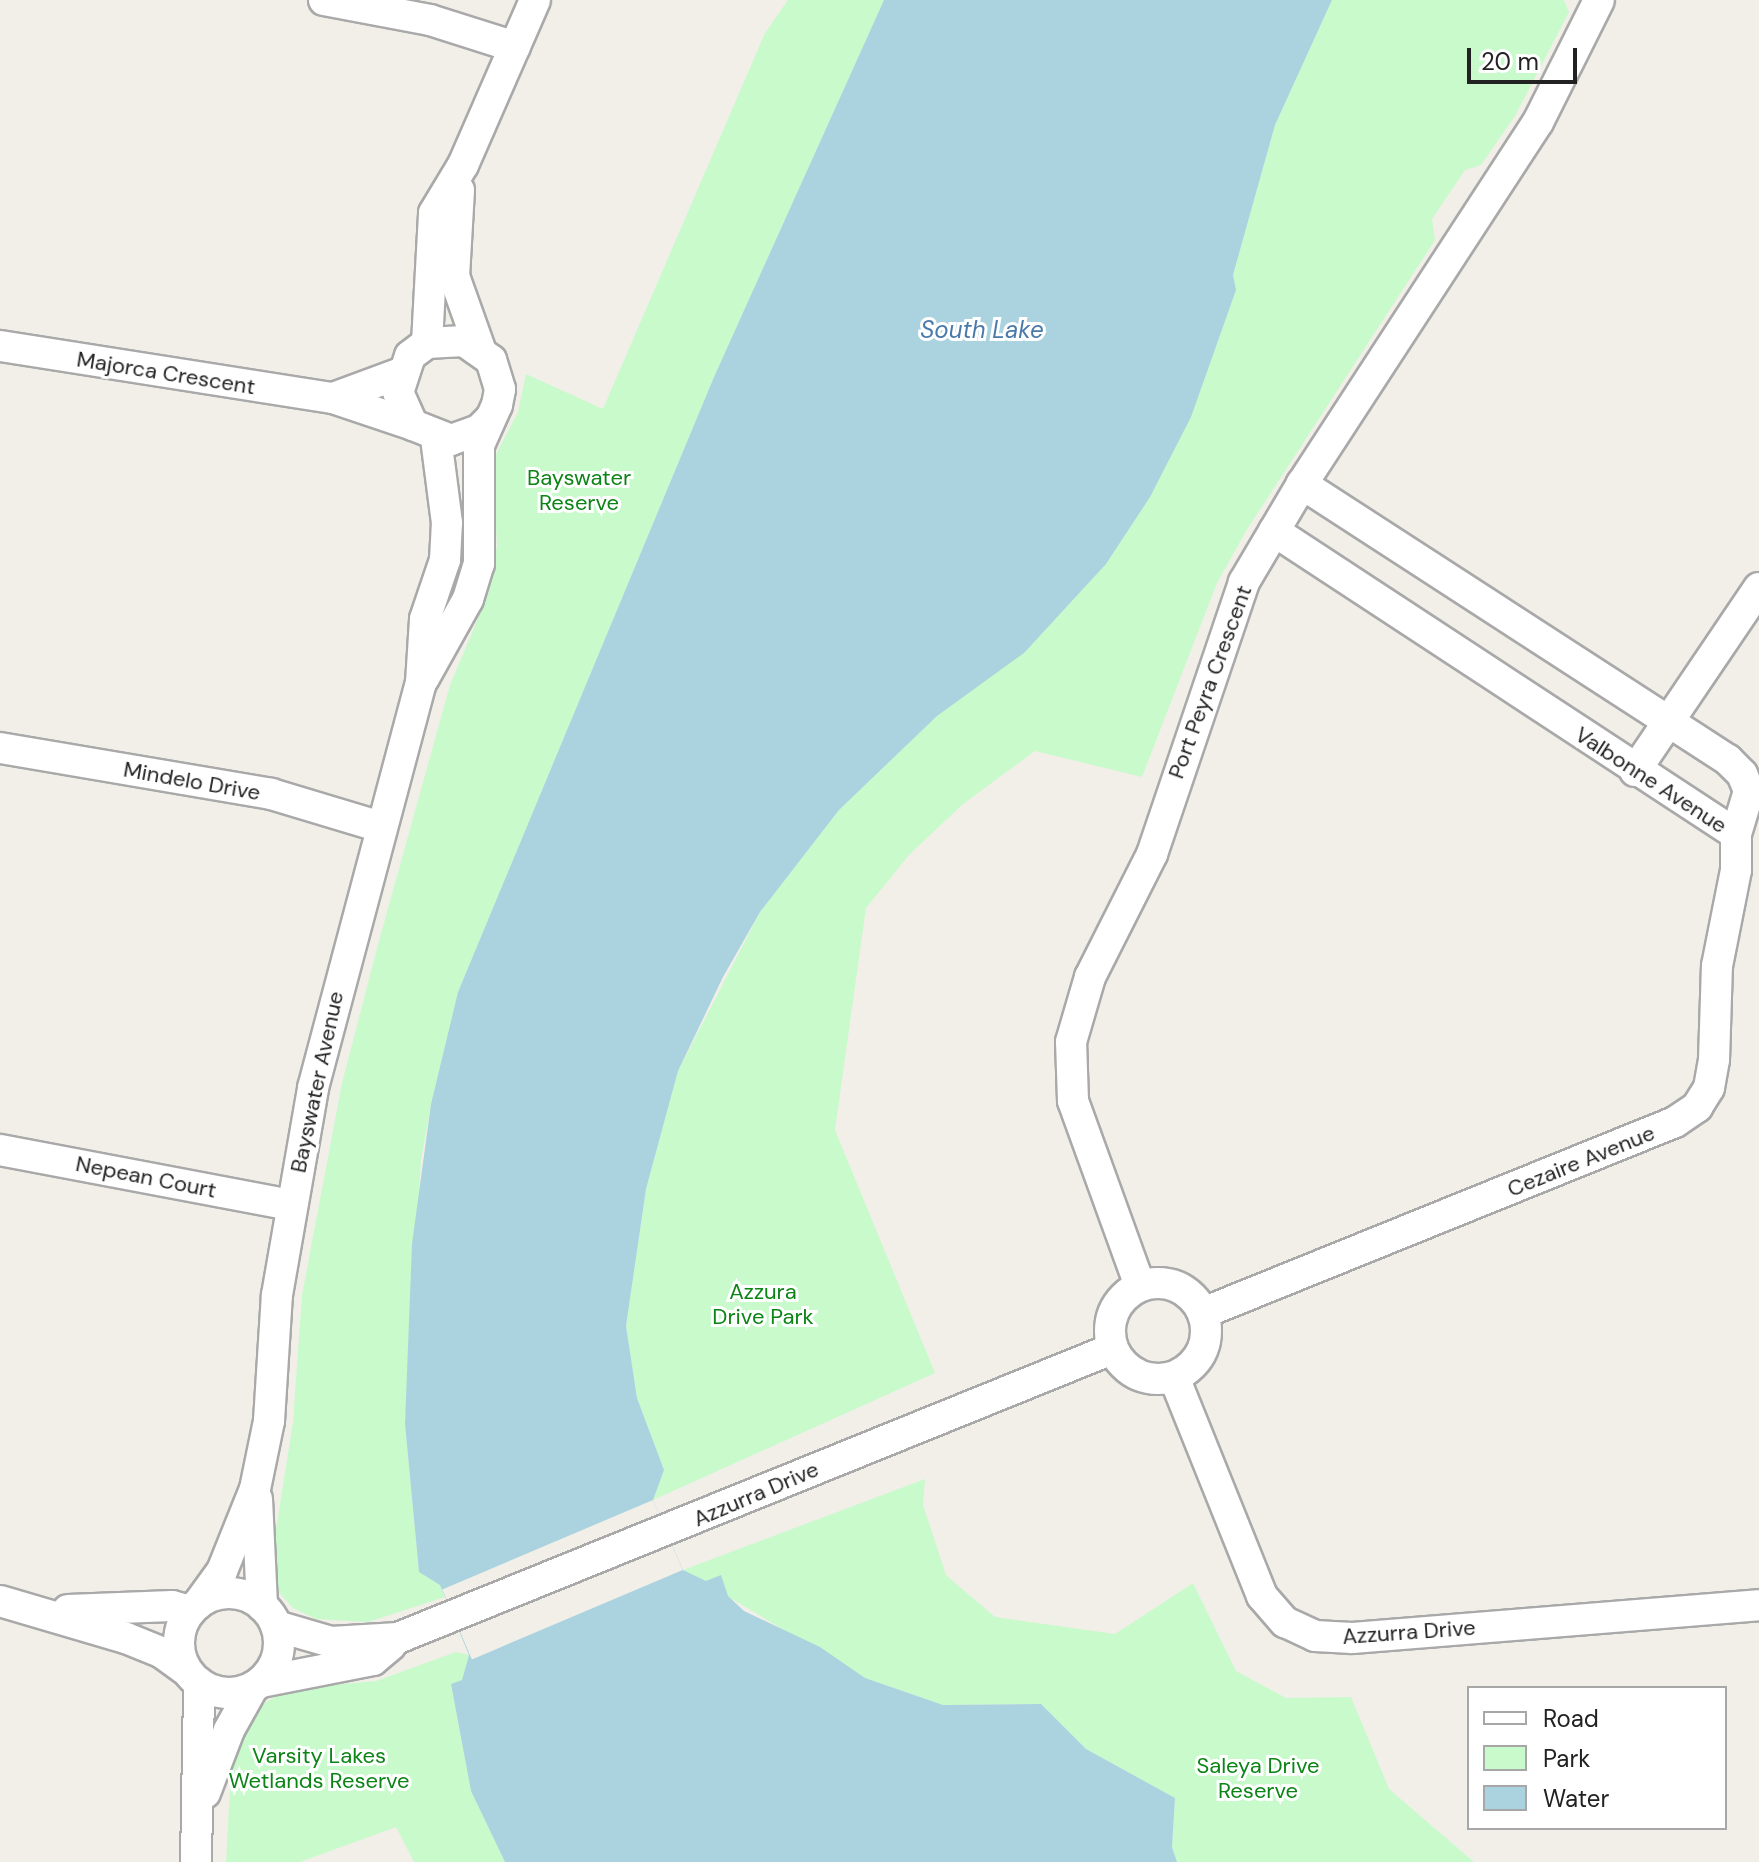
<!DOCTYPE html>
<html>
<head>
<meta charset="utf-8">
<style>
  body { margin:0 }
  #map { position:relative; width:1759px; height:1862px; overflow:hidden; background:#f2efe9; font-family:"DM Sans",sans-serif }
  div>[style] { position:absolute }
  .park>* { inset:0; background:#c8facc }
  .water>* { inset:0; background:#aad3df }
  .pier>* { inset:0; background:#f2efe9; transform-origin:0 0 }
  .roads { filter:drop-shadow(2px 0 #a9a9a9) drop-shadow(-2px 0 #a9a9a9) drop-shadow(0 2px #a9a9a9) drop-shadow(0 -2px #a9a9a9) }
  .street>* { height:30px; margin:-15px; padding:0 15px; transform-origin:15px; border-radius:15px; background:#fff }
  .street>.ring { margin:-15px; padding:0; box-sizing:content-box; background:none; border:30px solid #fff; border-radius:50% }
  span { translate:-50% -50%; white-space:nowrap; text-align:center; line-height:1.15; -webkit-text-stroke:6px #fff; paint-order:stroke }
  .street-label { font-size:22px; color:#222 }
  .park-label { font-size:22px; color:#0c8416 }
  .water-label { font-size:24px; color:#4a7aab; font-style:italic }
  .legend { position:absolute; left:1467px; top:1686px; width:260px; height:144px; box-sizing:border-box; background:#fff; border:2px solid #a7a7a7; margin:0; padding:10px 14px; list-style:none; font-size:24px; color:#222 }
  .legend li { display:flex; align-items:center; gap:16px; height:40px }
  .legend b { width:40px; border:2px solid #a7a7a7 }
  .scale { position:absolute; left:1467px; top:48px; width:110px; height:36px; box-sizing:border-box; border:4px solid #222; border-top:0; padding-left:10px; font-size:24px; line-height:28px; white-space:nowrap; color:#222; -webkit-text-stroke:6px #fff; paint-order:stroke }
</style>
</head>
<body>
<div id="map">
  <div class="park">
    <i style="clip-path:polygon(788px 0,884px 0,714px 377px,458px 992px,431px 1104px,421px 1161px,405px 1424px,419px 1572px,440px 1584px,445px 1597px,368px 1622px,316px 1619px,293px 1608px,276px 1589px,270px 1567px,293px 1422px,302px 1295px,342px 1083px,379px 941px,450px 685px,489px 592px,497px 545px,492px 462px,518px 412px,526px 374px,603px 409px,765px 33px)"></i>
    <i style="clip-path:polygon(1332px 0,1564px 0,1569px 12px,1515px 116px,1481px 165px,1465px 170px,1432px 219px,1435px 240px,1246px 531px,1217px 583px,1142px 777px,1035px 751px,963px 804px,909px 855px,866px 908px,835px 1130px,935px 1373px,653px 1500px,664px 1470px,637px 1398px,626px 1326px,646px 1189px,678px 1071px,760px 912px,839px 810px,937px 716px,1233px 275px,1275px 125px)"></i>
    <i style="clip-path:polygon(925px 1479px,923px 1505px,946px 1575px,995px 1617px,1115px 1634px,1193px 1583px,1236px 1671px,1286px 1698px,1351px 1697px,1389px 1789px,1474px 1862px,1177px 1862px,1172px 1847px,1175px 1798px,1086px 1749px,1041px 1704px,943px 1705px,865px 1678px,683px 1570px)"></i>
    <i style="clip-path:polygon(456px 1652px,469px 1655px,462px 1680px,451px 1685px,471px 1791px,505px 1862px,414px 1862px,396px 1827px,300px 1862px,226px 1862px,231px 1769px,241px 1732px,255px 1709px,287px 1689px,376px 1681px)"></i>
  </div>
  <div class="water">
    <i style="clip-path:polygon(884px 0,1332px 0,1275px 125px,1233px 275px,1236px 290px,1191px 417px,1150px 497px,1106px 564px,1024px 653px,937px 716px,839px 810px,760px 912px,723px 977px,678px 1071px,646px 1189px,626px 1326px,637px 1398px,664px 1470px,653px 1500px,683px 1570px,706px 1581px,721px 1575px,728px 1596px,744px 1611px,820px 1647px,865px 1678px,943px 1705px,1041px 1704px,1086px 1749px,1175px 1798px,1172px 1847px,1177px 1862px,505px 1862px,471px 1791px,451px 1684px,462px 1680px,469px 1655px,440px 1585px,419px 1572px,405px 1424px,412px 1244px,431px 1104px,458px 992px,714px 377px)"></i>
  </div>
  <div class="pier">
    <i style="left:653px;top:1500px;width:76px;height:229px;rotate:67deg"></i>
  </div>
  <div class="roads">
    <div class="street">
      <i style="left:324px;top:0;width:108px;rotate:10.7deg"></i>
      <i style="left:430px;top:20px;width:89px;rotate:17.6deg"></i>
      <i style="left:459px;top:190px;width:86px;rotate:93.3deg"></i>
      <i style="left:454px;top:276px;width:77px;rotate:70.4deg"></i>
      <i style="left:427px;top:343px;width:130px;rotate:-86.9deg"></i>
      <i style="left:434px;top:213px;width:56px;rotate:-58.9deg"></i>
      <i style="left:463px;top:165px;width:180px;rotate:-66.4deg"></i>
      <i style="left:0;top:346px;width:337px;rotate:8.9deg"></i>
      <i style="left:333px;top:398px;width:84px;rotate:18.6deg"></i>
      <i style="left:333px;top:398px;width:72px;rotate:-20.2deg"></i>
      <i style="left:1274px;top:531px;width:552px;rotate:33.26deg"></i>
      <i style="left:1736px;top:834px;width:45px;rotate:-73.2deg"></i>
      <i style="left:1749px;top:791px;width:18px;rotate:-112deg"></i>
      <i style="left:1742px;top:774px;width:20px;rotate:-135deg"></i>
      <i style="left:1728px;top:760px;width:508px;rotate:-147.06deg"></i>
      <i style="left:424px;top:678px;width:90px;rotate:-60.9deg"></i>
      <i style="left:468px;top:599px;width:37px;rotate:-73deg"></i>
      <i style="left:479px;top:564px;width:119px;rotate:-90deg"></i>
      <i style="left:479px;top:445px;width:44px;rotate:-65.8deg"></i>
      <i style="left:497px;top:405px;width:16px;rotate:-79deg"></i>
      <i style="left:500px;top:389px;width:30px;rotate:-107deg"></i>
      <i style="left:491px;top:360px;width:33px;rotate:-145deg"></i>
      <i style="left:464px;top:341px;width:37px;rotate:177deg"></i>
      <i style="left:427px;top:343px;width:21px;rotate:143deg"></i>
      <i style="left:410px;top:356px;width:38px;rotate:108deg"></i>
      <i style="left:398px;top:392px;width:36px;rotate:66deg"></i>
      <i style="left:413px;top:425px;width:41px;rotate:21.5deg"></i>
      <i style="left:451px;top:440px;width:30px;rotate:-20deg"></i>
      <i style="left:479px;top:430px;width:16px;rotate:-45deg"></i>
      <i style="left:0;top:748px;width:275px;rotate:9.6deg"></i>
      <i style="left:271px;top:794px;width:115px;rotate:16.7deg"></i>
      <i style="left:1635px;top:771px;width:221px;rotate:-55.9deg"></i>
      <i style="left:0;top:1150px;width:297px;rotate:10.7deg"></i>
      <i class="ring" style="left:1110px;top:1283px;width:66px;height:66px"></i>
      <i style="left:1140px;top:1286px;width:197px;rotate:-109.9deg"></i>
      <i style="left:1073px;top:1101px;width:59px;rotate:-91.9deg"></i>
      <i style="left:1071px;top:1042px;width:68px;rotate:-73.7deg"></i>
      <i style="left:1090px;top:977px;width:138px;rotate:-63.2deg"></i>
      <i style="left:1152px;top:854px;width:287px;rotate:-71.3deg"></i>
      <i style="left:1244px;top:582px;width:114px;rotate:-59.4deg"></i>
      <i style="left:1302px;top:484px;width:432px;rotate:-56.9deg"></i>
      <i style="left:1538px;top:122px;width:136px;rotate:-63.4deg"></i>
      <i style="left:1203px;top:1313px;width:509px;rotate:-22.03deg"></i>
      <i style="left:1675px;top:1122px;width:27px;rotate:-34deg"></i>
      <i style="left:1697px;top:1107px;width:22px;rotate:-58deg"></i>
      <i style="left:1709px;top:1088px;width:28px;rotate:-80deg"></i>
      <i style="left:1714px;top:1060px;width:94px;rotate:-88.2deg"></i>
      <i style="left:1717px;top:966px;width:98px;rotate:-78.8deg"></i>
      <i style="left:1736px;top:870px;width:36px;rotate:-90deg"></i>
      <i style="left:1174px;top:1377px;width:236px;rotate:68.1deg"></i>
      <i style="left:1262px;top:1596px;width:35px;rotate:49deg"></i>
      <i style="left:1285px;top:1622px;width:33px;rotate:25deg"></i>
      <i style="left:1315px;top:1636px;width:37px;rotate:3deg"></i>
      <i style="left:1352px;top:1638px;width:408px;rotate:-4.6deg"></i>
      <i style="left:257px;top:1499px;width:107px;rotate:87.3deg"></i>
      <i class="ring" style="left:179px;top:1593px;width:70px;height:70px"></i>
      <i style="left:0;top:1601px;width:131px;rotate:16.4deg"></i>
      <i style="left:126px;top:1638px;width:38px;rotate:22deg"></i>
      <i style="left:161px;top:1652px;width:32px;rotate:36deg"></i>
      <i style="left:198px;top:1604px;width:41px;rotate:-54deg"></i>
      <i style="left:222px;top:1571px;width:88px;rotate:-68.1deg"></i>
      <i style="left:255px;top:1489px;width:69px;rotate:-78.4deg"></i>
      <i style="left:269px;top:1421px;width:126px;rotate:-86.4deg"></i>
      <i style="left:277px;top:1295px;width:210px;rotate:-80.1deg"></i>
      <i style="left:313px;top:1088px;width:419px;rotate:-75.1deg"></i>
      <i style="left:421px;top:683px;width:64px;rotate:-86.4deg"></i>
      <i style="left:425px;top:619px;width:62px;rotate:-71.3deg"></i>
      <i style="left:445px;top:560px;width:37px;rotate:-87deg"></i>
      <i style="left:447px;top:523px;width:86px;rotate:-97.4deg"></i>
      <i style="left:68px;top:1610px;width:104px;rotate:-2.2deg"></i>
      <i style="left:172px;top:1606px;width:19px;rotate:16deg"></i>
      <i style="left:276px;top:1626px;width:57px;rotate:16.2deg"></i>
      <i style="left:331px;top:1642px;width:67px;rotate:-3.4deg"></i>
      <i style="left:398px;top:1638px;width:770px;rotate:-22.04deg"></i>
      <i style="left:261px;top:1682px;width:114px;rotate:-11.1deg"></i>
      <i style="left:373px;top:1660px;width:23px;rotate:-40deg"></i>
      <i style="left:205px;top:1793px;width:67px;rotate:-69.1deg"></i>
      <i style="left:229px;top:1730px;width:49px;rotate:-60.8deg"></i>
      <i style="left:196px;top:1862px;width:179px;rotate:-89deg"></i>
    </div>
  </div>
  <div class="street-label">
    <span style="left:166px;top:373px;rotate:9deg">Majorca Crescent</span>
    <span style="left:1210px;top:682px;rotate:-70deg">Port Peyra Crescent</span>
    <span style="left:1651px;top:780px;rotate:33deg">Valbonne Avenue</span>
    <span style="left:192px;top:781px;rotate:10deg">Mindelo Drive</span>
    <span style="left:317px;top:1082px;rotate:-78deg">Bayswater Avenue</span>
    <span style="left:1581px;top:1161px;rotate:-22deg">Cezaire Avenue</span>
    <span style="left:146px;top:1177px;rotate:11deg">Nepean Court</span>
    <span style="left:756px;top:1494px;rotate:-23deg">Azzurra Drive</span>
    <span style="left:1409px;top:1632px;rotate:-4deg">Azzurra Drive</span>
  </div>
  <div class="park-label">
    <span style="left:579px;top:490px">Bayswater<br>Reserve</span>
    <span style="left:763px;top:1304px">Azzura<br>Drive Park</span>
    <span style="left:319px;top:1768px">Varsity Lakes<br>Wetlands Reserve</span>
    <span style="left:1258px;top:1778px">Saleya Drive<br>Reserve</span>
  </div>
  <div class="water-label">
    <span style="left:982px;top:330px">South Lake</span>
  </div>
  <ul class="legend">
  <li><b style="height:10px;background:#fff"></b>Road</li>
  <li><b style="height:22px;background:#c8facc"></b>Park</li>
  <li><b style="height:22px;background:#aad3df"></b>Water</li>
  </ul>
  <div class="scale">20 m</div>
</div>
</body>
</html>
